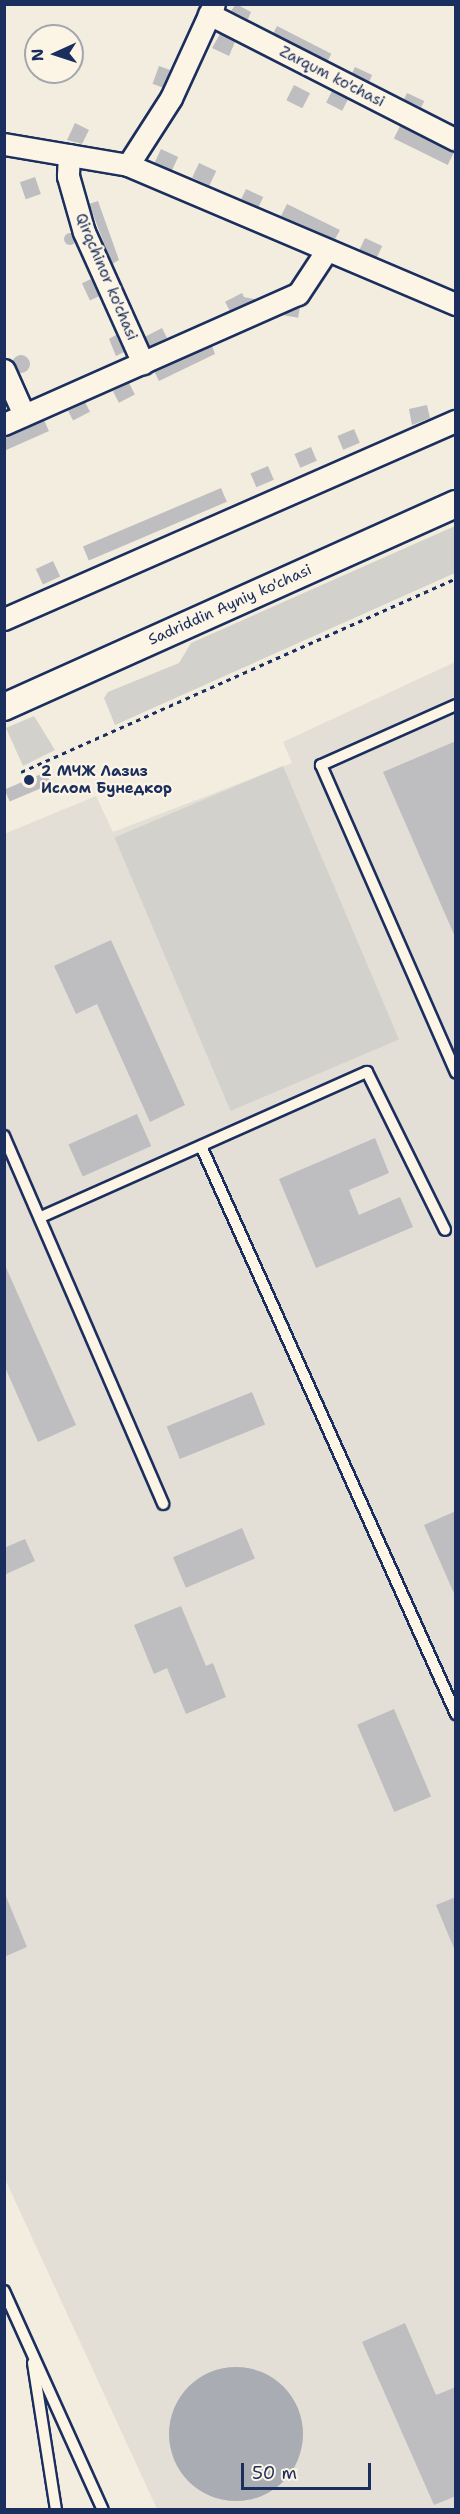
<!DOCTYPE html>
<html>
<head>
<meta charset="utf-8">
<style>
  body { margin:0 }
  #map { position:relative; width:460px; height:2514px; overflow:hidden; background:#f3ede0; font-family:"Shantell Sans",sans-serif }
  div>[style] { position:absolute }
  .built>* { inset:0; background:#e3dfd6 }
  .green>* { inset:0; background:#d3d1cc; transform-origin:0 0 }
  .water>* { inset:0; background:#a9acb3 }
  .round { border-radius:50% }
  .building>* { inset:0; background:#bebec0; transform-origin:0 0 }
  .path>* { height:3px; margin-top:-1.5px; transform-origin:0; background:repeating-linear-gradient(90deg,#1b2f5e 0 4.5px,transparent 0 9px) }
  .roads { filter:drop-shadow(2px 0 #1b2f5e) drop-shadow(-2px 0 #1b2f5e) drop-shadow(0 2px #1b2f5e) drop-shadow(0 -2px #1b2f5e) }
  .service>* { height:10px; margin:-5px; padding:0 5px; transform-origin:5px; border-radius:5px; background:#fcf5e5 }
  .minor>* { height:21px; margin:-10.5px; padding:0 10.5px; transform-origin:10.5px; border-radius:10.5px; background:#fcf5e5 }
  .tertiary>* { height:26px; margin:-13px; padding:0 13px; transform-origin:13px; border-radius:13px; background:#fcf5e5 }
  .dots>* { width:16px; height:16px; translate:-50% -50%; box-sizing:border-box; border:3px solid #fcf5e5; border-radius:50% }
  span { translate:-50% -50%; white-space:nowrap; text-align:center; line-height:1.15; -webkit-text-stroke:4.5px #fcf5e5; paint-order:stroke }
  .street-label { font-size:15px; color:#1b2f5e }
  .poi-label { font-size:15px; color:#1b2f5e; font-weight:700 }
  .left { translate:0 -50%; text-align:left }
  .frame { position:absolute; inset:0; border:6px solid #1b2f5e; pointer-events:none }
  .north { position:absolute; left:24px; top:24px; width:60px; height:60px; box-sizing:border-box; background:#fcf5e5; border:2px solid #a2a6af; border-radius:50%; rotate:267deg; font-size:16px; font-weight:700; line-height:24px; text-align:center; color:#1b2f5e }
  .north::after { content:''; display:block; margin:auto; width:21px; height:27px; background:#1b2f5e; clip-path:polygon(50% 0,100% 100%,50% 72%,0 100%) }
  .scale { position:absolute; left:241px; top:2463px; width:130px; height:27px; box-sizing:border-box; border:3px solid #1b2f5e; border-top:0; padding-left:8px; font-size:18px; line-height:21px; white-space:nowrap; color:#1b2f5e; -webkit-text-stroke:4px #fcf5e5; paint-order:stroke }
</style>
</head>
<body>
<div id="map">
  <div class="built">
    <i style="clip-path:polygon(455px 662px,455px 2509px,157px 2509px,5px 2179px,4px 834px,96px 796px,113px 832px,292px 763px,283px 742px)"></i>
  </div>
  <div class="green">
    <i style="clip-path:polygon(455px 526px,455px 573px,115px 725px,104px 698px,108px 692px,179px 663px,191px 643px)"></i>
    <i style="clip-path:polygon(34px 716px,55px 750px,23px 766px,6px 728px)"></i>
    <i style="left:283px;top:766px;width:297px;height:183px;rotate:67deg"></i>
  </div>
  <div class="water">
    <i class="round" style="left:169px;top:2367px;width:134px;height:134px"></i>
  </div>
  <div class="building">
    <i style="clip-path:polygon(236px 4px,251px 12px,248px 19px,231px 11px)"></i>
    <i style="left:277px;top:26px;width:61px;height:8px;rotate:27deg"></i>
    <i style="clip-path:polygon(220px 34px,235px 42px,229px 56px,212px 48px)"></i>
    <i style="left:159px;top:66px;width:12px;height:19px;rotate:20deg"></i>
    <i style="left:355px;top:67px;width:19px;height:7px;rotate:25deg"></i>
    <i style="left:294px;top:85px;width:18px;height:17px;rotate:27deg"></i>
    <i style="left:332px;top:91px;width:18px;height:13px;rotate:27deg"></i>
    <i style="left:407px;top:93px;width:19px;height:7px;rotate:25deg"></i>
    <i style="clip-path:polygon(75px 123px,89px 130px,82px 144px,67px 140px)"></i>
    <i style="left:400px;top:126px;width:60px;height:14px;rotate:26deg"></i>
    <i style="left:161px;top:149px;width:19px;height:15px;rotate:25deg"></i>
    <i style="left:199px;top:163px;width:19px;height:16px;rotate:25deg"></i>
    <i style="left:35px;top:177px;width:18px;height:16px;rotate:71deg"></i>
    <i style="left:246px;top:189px;width:19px;height:11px;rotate:25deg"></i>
    <i style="clip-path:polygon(98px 201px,119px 260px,112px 264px,89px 204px)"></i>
    <i style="clip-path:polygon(287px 204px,340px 230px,335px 239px,281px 216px)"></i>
    <i class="round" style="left:64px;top:233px;width:12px;height:12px"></i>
    <i style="left:365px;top:238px;width:19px;height:13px;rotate:25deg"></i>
    <i style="left:91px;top:279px;width:19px;height:10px;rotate:65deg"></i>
    <i style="left:242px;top:293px;width:11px;height:19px;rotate:63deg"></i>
    <i style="left:300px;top:307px;width:11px;height:64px;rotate:100deg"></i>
    <i style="left:162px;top:328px;width:11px;height:19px;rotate:63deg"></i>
    <i style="clip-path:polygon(116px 335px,124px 352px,116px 356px,109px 339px)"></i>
    <i style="clip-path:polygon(212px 346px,215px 354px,159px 381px,154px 371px)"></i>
    <i class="round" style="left:12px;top:355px;width:18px;height:18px"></i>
    <i style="left:129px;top:383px;width:13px;height:18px;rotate:63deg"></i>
    <i style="left:85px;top:402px;width:11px;height:19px;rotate:63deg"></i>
    <i style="clip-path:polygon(427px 405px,430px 418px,412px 425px,409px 409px)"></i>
    <i style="clip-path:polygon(44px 420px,49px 431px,4px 451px,4px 436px)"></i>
    <i style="left:354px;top:429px;width:15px;height:18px;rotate:67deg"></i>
    <i style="left:311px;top:447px;width:15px;height:18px;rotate:67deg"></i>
    <i style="left:268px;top:466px;width:15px;height:19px;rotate:67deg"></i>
    <i style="left:221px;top:488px;width:15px;height:150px;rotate:67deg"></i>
    <i style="left:53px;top:561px;width:17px;height:19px;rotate:65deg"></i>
    <i style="clip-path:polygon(456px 741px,456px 939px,383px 772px)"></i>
    <i style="left:46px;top:772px;width:13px;height:45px;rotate:67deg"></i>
    <i style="clip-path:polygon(111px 940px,185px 1105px,150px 1122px,97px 1004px,76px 1014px,54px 966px)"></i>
    <i style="left:137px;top:1114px;width:35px;height:75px;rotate:66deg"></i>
    <i style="clip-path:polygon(375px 1138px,389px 1173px,349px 1190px,359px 1215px,400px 1197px,413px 1227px,316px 1268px,279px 1179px)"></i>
    <i style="clip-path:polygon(4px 1263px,76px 1425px,38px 1442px,4px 1365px)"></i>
    <i style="left:252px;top:1392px;width:35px;height:92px;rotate:68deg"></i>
    <i style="clip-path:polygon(456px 1511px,456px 1598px,424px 1525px)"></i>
    <i style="left:242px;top:1528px;width:33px;height:75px;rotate:67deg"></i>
    <i style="clip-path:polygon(25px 1539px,35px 1561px,4px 1575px,4px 1548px)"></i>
    <i style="clip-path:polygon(181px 1606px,206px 1666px,213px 1663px,226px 1697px,186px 1714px,167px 1668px,154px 1674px,134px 1625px)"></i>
    <i style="left:394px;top:1709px;width:95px;height:40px;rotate:67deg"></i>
    <i style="clip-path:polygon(5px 1894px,27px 1947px,4px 1957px,4px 1895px)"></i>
    <i style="clip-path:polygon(456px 1897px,456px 1951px,455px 1951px,436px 1905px)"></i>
    <i style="clip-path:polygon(405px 2323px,436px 2395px,456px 2387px,456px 2496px,434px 2505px,362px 2342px)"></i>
  </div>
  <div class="path">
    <i style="left:21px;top:772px;width:476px;rotate:-24deg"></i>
  </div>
  <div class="roads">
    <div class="service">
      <i style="left:456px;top:705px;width:148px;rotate:156deg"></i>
      <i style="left:321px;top:765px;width:336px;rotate:66.3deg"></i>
      <i style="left:4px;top:1136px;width:401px;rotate:66.6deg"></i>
      <i style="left:201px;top:1146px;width:623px;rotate:65.82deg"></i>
      <i style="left:41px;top:1217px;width:357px;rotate:-24deg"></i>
      <i style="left:367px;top:1072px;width:176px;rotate:63.7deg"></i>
      <i style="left:4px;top:2291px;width:240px;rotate:65.7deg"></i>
      <i style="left:33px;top:2363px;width:149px;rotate:81.1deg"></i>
    </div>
    <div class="minor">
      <i style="left:209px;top:14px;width:277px;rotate:27deg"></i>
      <i style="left:4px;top:144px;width:126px;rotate:9.6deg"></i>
      <i style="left:128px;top:165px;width:356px;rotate:23deg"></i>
      <i style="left:69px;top:155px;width:21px;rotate:93deg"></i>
      <i style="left:68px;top:176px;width:58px;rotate:74.1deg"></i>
      <i style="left:84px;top:232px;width:144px;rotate:65.8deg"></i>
      <i style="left:128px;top:165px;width:80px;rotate:-57.3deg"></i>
      <i style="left:171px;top:98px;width:103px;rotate:-65.4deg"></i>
      <i style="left:4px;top:370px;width:49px;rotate:66deg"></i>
      <i style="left:4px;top:424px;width:321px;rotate:-23.9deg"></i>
      <i style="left:298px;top:294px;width:49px;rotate:-56.6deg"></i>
      <i style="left:4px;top:619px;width:493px;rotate:-23.7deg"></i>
    </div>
    <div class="tertiary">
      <i style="left:4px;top:707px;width:495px;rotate:-24.2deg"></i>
    </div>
  </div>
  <div class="dots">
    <i style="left:29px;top:780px;background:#1b2f5e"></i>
  </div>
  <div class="street-label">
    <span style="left:332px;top:77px;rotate:27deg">Zarqum ko'chasi</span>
    <span style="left:106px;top:277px;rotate:67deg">Qirqchinor ko'chasi</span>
    <span style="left:230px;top:605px;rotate:-24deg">Sadriddin Ayniy ko'chasi</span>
  </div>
  <div class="poi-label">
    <span class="left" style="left:41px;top:780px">2 МЧЖ Лазиз<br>Ислом Бунедкор</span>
  </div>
  <div class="frame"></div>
  <div class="north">N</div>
  <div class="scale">50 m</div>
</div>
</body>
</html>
